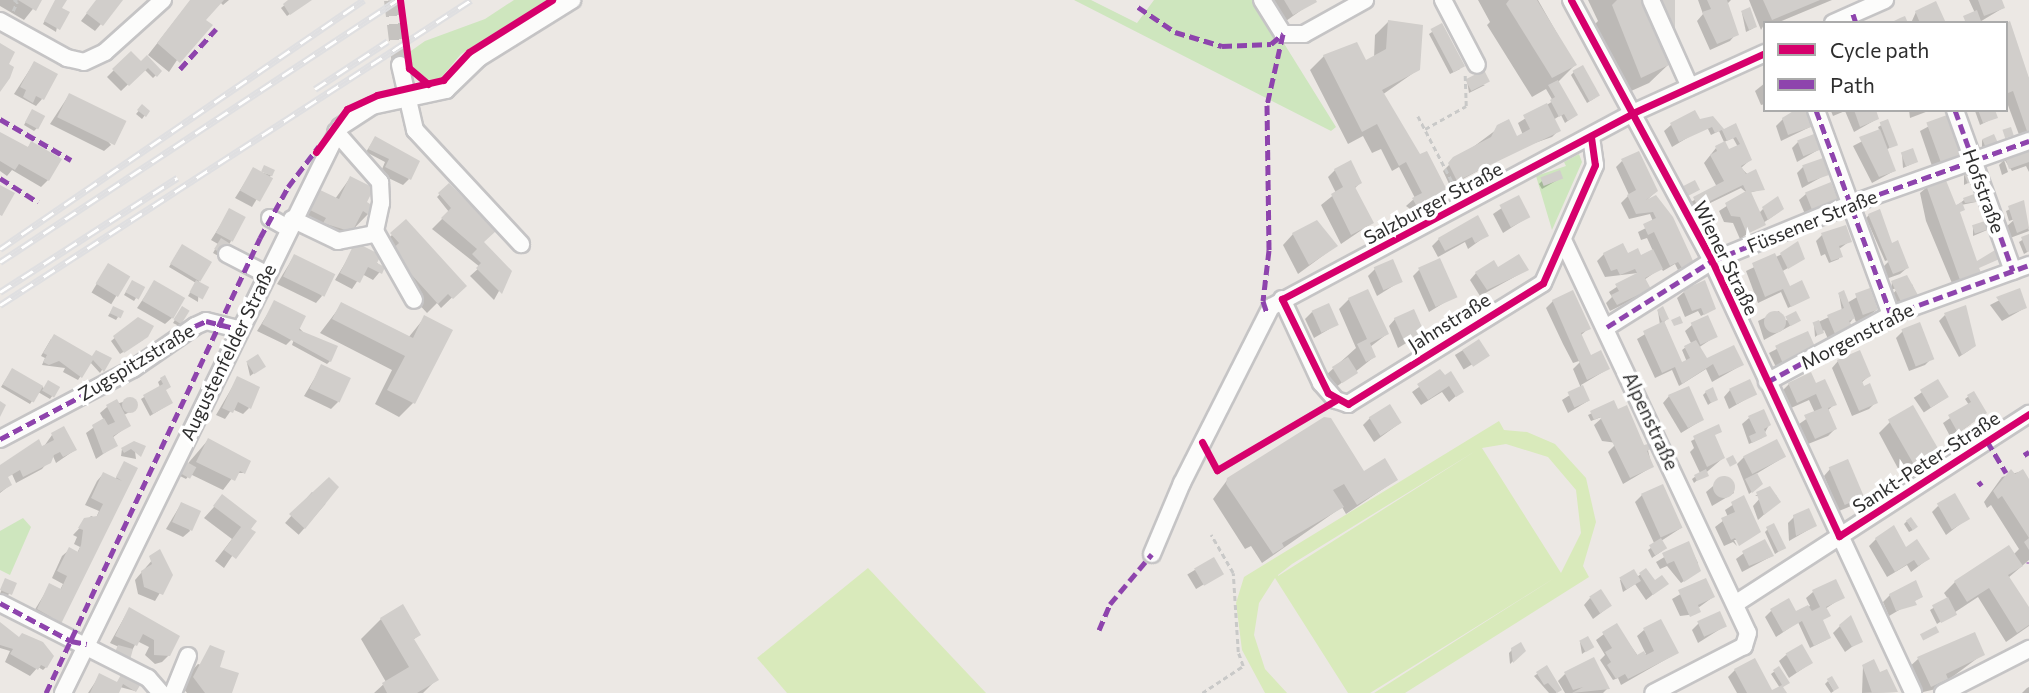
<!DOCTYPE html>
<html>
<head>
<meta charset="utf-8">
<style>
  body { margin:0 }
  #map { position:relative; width:2029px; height:693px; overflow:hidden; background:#ece8e4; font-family:Commissioner,sans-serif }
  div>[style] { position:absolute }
  .green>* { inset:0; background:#cee6be }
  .pitch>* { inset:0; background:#d9eabb }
  .shadow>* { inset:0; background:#0003; transform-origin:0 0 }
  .building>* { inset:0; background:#d1cecb; transform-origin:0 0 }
  .round { border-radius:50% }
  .minor-tunnel>* { height:16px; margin-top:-8px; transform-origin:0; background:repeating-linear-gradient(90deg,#c6c3c0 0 16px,transparent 0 24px) }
  .path>* { height:2.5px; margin-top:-1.25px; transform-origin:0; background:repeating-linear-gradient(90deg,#c9c9c8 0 5px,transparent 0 8.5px) }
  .roads { filter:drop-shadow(2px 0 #c5c4c5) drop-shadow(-2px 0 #c5c4c5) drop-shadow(0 2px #c5c4c5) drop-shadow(0 -2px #c5c4c5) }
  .minor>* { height:16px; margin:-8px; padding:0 8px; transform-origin:8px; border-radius:8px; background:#fcfcfb }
  .rail>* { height:7px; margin-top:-3.5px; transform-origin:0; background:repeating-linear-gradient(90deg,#fff 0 13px,#dfdfe1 0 26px); box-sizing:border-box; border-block:2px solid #dfdfe1 }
  .quiet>* { height:5px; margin-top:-2.5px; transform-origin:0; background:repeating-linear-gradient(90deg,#8e44ad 0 10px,transparent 0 15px) }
  .cycleway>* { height:7px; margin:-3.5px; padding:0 3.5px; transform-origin:3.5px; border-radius:3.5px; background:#d6006c }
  span { translate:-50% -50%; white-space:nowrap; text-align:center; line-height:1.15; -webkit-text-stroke:7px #fff; paint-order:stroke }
  .street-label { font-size:19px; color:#2e2e2e }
  .legend { position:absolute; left:1763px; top:21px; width:245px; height:91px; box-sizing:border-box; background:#fff; border:2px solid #ababab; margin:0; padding:9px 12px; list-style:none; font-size:21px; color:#2e2e2e }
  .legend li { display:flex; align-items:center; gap:14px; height:35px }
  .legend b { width:35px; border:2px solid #ababab }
</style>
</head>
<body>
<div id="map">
  <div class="green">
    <i style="clip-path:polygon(514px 0,547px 0,461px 54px,440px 79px,426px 80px,415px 74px,408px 53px,425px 41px,485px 19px)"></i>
    <i style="clip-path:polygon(1074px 0,1091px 0,1137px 23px,1154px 0,1257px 0,1336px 127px,1331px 131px)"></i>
    <i style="clip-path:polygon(1579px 154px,1582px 162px,1552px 230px,1536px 176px,1566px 166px,1564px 162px)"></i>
    <i style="clip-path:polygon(23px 518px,31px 527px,10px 575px,0 570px,0 531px)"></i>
  </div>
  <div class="pitch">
    <i style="clip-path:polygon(evenodd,1499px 421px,1504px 430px,1527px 432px,1555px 444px,1586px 478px,1596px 522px,1583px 566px,1589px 577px,1405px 693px,1374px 693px,1556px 577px,1370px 693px,1348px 693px,1275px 578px,1259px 603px,1254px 635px,1265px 669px,1287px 693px,1265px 693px,1242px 650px,1236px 603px,1244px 577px,1499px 421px,1506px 444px,1548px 457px,1576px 490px,1581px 533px,1561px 573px,1482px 448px,1506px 444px,1499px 421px,1477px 450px,1278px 576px,1278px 575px,1292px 564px,1477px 450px)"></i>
    <i style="clip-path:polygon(868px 568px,986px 693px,787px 693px,757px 658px)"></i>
  </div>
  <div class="shadow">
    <i style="clip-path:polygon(0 0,40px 0,24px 20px,0 6px)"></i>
    <i style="clip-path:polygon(56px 0,62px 0,56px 32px,43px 24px)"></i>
    <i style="clip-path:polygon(97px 0,121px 0,95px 31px,81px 21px)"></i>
    <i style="clip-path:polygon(191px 0,229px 0,223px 5px,220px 2px,204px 20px,169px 72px,148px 55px)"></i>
    <i style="clip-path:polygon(291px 0,310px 0,287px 16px,281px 8px)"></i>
    <i style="clip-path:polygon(1274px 0,1314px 0,1314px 1px,1286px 21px)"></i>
    <i style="clip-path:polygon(1478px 0,1538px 0,1575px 65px,1558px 82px,1576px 115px,1565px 123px,1561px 115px,1553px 120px,1559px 130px,1552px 137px,1520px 148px,1450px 186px,1443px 171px,1449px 165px,1508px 121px,1517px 139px,1523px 135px,1518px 123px,1553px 101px,1546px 89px,1532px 97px,1487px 25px,1490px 22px)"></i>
    <i style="clip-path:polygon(1588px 0,1642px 0,1669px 64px,1649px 83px,1620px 96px,1593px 26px,1598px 21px)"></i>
    <i style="clip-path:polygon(1698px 0,1731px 0,1724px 7px,1736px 34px,1730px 41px,1710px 50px,1697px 21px,1703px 14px)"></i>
    <i style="clip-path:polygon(1749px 0,1832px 0,1777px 23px,1765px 23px,1761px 30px)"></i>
    <i style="clip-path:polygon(1969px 0,1999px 0,2003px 8px,1978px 23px,1962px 23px,1975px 13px)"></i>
    <i style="clip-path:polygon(1916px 12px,1944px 23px,1911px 23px)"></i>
    <i style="clip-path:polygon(1742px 13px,1755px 27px,1752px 29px,1746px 32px)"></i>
    <i style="clip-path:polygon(1389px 21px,1419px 69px,1382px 95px,1419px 157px,1445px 189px,1417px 214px,1406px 206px,1415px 198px,1399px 167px,1392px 171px,1381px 149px,1372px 153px,1363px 136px,1348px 144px,1310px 70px,1324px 56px,1365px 63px,1374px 58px,1375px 35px)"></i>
    <i style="clip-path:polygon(2006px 25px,2029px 79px,2029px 137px,2021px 140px,2006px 100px)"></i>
    <i style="clip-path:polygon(1441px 26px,1460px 69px,1450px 74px,1429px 34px)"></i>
    <i style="clip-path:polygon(131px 53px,141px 64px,160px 71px,153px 78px,144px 69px,121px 91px,107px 77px)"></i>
    <i style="clip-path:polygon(34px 63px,42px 99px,36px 106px,14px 94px)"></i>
    <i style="clip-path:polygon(1574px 72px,1595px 98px,1587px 103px,1571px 75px)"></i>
    <i style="clip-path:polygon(1467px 81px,1485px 85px,1469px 93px)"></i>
    <i style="clip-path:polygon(1765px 83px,1765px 104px,1761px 105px,1755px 91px)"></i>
    <i style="clip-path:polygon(69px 95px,111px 145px,104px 151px,50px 124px)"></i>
    <i style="clip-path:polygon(142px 107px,148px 111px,142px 119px,136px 114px)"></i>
    <i style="clip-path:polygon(1874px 110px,1877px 119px,1854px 132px,1845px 111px,1833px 116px,1831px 111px)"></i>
    <i style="clip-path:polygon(1909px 110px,1931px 110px,1910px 118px)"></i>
    <i style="clip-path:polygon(1993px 110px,1996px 117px,1980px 125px,1975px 111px)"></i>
    <i style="clip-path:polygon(30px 114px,37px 128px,34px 131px,24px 125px)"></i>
    <i style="clip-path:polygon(1946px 117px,1960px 156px,1933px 169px,1920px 131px)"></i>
    <i style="clip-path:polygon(1783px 119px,1812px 126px,1781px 141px,1776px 126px)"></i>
    <i style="clip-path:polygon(1702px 120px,1724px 131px,1735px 125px,1750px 160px,1741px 168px,1763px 189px,1749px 193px,1758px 214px,1763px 209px,1779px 212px,1740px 239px,1733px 223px,1724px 222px,1719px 211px,1747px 193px,1741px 188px,1700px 208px,1694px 209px,1691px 202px,1717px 187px,1704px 163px,1716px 148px,1728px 152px,1738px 147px,1733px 138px,1724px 142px,1719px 131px,1711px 135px,1708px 129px,1702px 129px,1672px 147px,1664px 131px,1671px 125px)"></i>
    <i style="clip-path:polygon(1887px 122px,1896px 144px,1886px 150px,1894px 171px,1872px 183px,1853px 146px,1880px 132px,1878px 127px)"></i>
    <i style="clip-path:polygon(0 133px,26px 149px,32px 143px,48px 180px,41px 187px,12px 170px,7px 176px,0 171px)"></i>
    <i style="clip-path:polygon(375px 138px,409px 179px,403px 185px,380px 174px,385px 162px,366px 152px)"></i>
    <i style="clip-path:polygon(1982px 140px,1996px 143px,1982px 150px)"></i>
    <i style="clip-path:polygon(1798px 142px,1818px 150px,1797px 162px,1792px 148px)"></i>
    <i style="clip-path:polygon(2029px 150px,2029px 172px,2026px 166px,2012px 171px,2004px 159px)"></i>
    <i style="clip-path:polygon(1902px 154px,1916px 162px,1903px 168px)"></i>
    <i style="clip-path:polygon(2004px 160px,2008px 172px,2002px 175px,1999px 165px)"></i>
    <i style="clip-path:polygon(1622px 161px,1656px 191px,1645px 202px,1655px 198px,1688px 264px,1678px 270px,1675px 264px,1663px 271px,1661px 268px,1644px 280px,1648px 288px,1642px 295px,1610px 311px,1606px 303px,1612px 297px,1609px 292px,1638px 273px,1605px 277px,1597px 261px,1604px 254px,1640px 258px,1653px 251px,1647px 238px,1641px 240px,1638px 232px,1654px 224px,1650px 214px,1629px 219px,1621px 203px,1629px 195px,1616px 167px)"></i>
    <i style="clip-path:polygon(1803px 167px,1827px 174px,1802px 188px,1797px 173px)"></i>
    <i style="clip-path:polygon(253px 170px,271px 175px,252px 207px,235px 198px)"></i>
    <i style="clip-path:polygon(1335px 170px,1360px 183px,1354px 189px,1372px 223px,1341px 244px,1321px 205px,1336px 193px,1328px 177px)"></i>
    <i style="clip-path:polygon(1964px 175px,1974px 180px,1964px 185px)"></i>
    <i style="clip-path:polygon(350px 178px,368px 214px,341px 242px,297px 219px,306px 200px,335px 199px)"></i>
    <i style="clip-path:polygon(1561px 178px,1542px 189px,1539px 184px,1542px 181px)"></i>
    <i style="clip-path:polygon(449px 185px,482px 242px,510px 271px,494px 300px,470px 276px,480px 267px,432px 229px,449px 212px,437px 197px)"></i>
    <i style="clip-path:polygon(1927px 187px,1955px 207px,1964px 200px,1981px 201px,1961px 205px,1958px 213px,1976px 263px,1999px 249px,1954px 288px,1926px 221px,1920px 193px)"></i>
    <i style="clip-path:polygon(1806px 194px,1836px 198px,1805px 214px,1799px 200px)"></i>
    <i style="clip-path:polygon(1518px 197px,1528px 217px,1503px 233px,1493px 214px)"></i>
    <i style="clip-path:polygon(2023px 203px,2029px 231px,2010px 238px,2006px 227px,2015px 219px,2009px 221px,2006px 211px)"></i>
    <i style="clip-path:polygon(230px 210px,231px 241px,222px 258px,213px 253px,218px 244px,211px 240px)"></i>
    <i style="clip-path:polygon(1869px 215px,1907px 268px,1900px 274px,1886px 279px,1882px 268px,1891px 259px,1885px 261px,1866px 218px)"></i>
    <i style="clip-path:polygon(1973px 227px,1992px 228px,1973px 236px)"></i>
    <i style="clip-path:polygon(1293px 234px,1336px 246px,1298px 274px,1283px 245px)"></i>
    <i style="clip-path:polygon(392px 235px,464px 286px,441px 308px,437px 303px,427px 313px,381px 263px,390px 255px,381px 245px)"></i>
    <i style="clip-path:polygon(1822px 235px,1850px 241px,1839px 249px,1839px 259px,1829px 263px,1825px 254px,1821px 256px,1816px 241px)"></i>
    <i style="clip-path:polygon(1486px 236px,1468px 249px,1465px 242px,1438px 257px,1432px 246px,1439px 239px)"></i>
    <i style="clip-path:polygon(2029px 236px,2029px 251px,2024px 254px,2019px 242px)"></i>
    <i style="clip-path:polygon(356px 245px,383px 268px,373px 280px,362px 274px,352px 289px,335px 280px)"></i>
    <i style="clip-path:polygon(180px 249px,199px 280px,198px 302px,188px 296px,196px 283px,169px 267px)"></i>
    <i style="clip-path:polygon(1782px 254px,1800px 261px,1781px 272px,1789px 288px,1808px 298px,1788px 308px,1781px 292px,1758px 303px,1746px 271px)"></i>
    <i style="clip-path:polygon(294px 256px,322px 296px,316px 303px,277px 284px)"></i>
    <i style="left:108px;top:265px;width:23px;height:32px;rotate:31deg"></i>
    <i style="clip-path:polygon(1375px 269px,1401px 281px,1377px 296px,1368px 276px)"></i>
    <i style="clip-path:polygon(1420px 269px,1455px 296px,1429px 312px,1413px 276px)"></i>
    <i style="clip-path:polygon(1498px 269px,1527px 270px,1480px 296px,1470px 280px,1476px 273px)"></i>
    <i style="clip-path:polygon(1892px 282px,1912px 284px,1917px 297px,1895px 309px,1891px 296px,1899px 287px,1891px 290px)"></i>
    <i style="clip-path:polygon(154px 283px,174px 316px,165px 324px,137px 308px)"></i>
    <i style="clip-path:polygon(130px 285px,136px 298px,134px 301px,124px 295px)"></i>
    <i style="clip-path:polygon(1869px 290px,1876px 310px,1869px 316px,1856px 322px,1854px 317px,1843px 333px,1828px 339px,1824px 330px,1815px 337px,1814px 324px,1842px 311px,1839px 294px,1847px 303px)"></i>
    <i style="clip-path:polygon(2019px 290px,2025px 308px,2002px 321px,1990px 305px)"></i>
    <i style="clip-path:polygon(1684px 292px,1714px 309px,1701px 316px,1698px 311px,1685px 317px,1677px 298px)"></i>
    <i style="clip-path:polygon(1349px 299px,1387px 334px,1370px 347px,1374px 357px,1335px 388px,1326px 375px,1356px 348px,1339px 309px)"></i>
    <i style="clip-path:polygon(1553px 301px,1589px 328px,1580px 336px,1584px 360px,1608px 369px,1581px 385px,1588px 401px,1568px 413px,1562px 400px,1581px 388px,1573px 369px,1582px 360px,1573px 363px,1563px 344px,1546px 308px)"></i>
    <i style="clip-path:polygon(275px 302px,330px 361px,327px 364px,292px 345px,295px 336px,286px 345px,257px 331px)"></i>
    <i style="clip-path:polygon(342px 304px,408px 338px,425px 317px,450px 330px,413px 403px,399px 417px,375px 404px,392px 370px,320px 333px)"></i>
    <i style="clip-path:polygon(113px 308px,118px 317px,116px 320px,108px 316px)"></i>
    <i style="clip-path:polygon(182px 308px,182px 323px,179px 326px,173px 323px)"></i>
    <i style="clip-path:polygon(1658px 311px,1667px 319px,1664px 322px,1682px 365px,1687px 362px,1682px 350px,1691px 343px,1685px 331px,1692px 325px,1716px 336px,1698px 348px,1706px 360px,1742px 365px,1712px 382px,1706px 369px,1679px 386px,1672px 370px,1655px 378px,1637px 339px,1660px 325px)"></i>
    <i style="clip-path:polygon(1779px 311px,1784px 320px,1799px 321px,1764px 340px,1758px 321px)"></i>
    <i style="clip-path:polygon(1312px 312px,1336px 325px,1314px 338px,1305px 319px)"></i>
    <i style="clip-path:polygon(1945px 315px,1971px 349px,1959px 357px,1939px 321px)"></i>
    <i style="clip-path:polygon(138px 319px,143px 340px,120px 354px,111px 341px)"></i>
    <i style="clip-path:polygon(1395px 319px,1423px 333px,1398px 348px,1389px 326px)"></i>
    <i style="clip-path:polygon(1903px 331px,1932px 358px,1925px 365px,1909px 371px,1896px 338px)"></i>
    <i style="clip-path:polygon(1807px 333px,1808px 355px,1776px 367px,1769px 353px)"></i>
    <i style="clip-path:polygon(51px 339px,92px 357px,109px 359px,100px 373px,90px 362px,78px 380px,63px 372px,65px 368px,42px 365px,45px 358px,41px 356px)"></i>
    <i style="left:1478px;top:341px;width:17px;height:27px;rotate:59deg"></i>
    <i style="clip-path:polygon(1838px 361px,1869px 376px,1861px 383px,1876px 402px,1869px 409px,1852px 416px,1832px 368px)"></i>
    <i style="clip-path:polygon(247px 363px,260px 369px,250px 376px)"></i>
    <i style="clip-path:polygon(322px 366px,338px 402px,331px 409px,304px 396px)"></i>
    <i style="clip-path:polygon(12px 370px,44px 388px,58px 388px,50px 399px,38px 392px,30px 404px,1px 387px)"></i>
    <i style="clip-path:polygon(1440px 372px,1462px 391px,1449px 402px,1442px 392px,1421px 405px,1412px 392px)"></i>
    <i style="clip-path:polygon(164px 377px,164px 390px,171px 403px,150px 416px,141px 399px,160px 387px,158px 382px)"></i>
    <i style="clip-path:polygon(237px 379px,249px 408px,243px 414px,232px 409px,225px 419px,216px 415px)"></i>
    <i style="left:1937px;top:382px;width:18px;height:28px;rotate:56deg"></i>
    <i style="clip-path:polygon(1789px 384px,1815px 385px,1835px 404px,1827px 411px,1835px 429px,1828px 436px,1808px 444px,1799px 424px,1815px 413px,1809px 400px,1791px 408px,1782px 391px)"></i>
    <i style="clip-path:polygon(1730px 390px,1755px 394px,1729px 409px,1724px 397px)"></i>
    <i style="clip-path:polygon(1706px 392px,1716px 399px,1708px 405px,1703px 395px)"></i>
    <i style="clip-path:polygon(1973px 393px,1971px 424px,1951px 438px,1943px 423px,1969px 405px,1965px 399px)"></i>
    <i style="clip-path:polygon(1669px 396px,1702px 420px,1681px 433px,1663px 403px)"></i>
    <i style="clip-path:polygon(132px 399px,137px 408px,124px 415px,129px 425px,112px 438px,116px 445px,96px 459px,86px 433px,104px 420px,100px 413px,107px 407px)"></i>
    <i style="clip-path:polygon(1613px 403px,1643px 448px,1647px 446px,1652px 467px,1623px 484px,1608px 452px,1617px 443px,1602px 441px,1594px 425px,1604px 416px,1591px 421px,1588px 415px)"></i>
    <i style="clip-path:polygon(1370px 418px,1400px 423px,1374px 442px,1363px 425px)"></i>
    <i style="clip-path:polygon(1749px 418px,1769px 425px,1762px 438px,1749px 444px,1742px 424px)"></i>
    <i style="clip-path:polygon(1890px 422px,1936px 449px,1901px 474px,1879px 433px)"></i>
    <i style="clip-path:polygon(1718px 427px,1713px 436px,1723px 458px,1694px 483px,1692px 479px,1700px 473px,1690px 452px,1694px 448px,1691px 441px)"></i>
    <i style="clip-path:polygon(52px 435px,75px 450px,56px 463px,53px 456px,42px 469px,16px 483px,12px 474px,6px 477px,10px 485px,0 493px,0 466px,38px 442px,42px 449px)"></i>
    <i style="clip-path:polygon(208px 440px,244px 473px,236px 473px,223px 490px,190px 474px,186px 479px,178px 475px)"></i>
    <i style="clip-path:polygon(134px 443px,136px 459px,121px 456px,122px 449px)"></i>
    <i style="clip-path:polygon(1744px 457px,1784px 457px,1756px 474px,1758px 487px,1749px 494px,1737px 464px)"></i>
    <i style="clip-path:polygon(124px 463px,136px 469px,57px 627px,31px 616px,50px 585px,60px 590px,63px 584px,52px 578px,62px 556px,69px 550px,77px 553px,80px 547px,74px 544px,77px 537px,73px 535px,91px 516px,96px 518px,99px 511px,85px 505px,97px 481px,103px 474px,115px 480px)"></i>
    <i style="clip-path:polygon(1830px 469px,1862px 497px,1856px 504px,1839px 511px,1824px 476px)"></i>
    <i style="clip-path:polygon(1362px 471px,1396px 480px,1346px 514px,1342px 507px,1262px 563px,1251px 546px,1245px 549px,1213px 499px,1228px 479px)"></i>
    <i style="clip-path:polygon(2022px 471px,2029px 483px,2029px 560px,2008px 578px,2029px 611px,2029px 626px,2006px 642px,1978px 597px,1937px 624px,1930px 610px,1948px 599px,1944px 593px,1955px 582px,2009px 547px,2013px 555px,2019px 549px,1991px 505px,1987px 508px,1984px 502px,2002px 477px)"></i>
    <i style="clip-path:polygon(1725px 476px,1734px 493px,1712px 506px,1706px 492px)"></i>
    <i style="clip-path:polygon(1769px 488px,1763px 498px,1776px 495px,1779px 501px,1758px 520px,1753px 506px,1762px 496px,1755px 496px)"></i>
    <i style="left:312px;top:492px;width:18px;height:41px;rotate:41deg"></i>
    <i style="clip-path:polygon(1642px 495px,1681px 528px,1661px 541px,1662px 551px,1652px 558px,1648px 550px,1655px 545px,1635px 502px)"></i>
    <i style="clip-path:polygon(223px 497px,255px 522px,224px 568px,215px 561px,232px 539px,204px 518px)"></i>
    <i style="clip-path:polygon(1743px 498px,1738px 540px,1734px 540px,1737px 546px,1733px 542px,1724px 546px,1715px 527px,1728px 517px,1725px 510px)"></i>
    <i style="clip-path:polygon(181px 504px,190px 531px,183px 537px,166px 529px)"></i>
    <i style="clip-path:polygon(1938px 506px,1968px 518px,1946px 535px,1932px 512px)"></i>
    <i style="clip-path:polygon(1794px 517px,1815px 526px,1789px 541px,1788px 523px)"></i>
    <i style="clip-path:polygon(1907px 521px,1913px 530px,1909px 532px,1904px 524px)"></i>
    <i style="clip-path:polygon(1768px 529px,1784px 548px,1775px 554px,1765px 532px)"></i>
    <i style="clip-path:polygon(1876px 539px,1905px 549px,1928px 559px,1911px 572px,1907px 565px,1887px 577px,1869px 546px)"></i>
    <i style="clip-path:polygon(1688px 543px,1698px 563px,1696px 573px,1681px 583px,1667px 566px,1660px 569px,1656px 562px)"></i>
    <i style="clip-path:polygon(160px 551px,170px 576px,155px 601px,138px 594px,135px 580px)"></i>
    <i style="clip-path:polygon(1744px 553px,1772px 556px,1742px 572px,1736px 559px)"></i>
    <i style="left:1213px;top:559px;width:17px;height:30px;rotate:59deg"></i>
    <i style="clip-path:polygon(1646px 570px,1655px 582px,1666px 584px,1646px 600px,1635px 584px,1623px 592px,1620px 580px,1633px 571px,1637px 577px)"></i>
    <i style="clip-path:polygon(5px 580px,15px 584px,7px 597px,0 594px)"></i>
    <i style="clip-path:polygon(1705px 580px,1713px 597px,1698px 608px,1696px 614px,1680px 616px,1672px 599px)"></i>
    <i style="clip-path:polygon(1813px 592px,1843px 597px,1825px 609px,1821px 621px,1826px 640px,1810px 648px,1798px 622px,1776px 637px,1765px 617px,1771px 611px,1796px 614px,1810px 606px,1806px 598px)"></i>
    <i style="clip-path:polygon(1890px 595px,1921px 597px,1889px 616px,1883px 602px)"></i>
    <i style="clip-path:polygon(1590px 598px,1610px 606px,1593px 619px,1584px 605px)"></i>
    <i style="clip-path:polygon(129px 609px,169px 655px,162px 662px,155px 664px,145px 655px,149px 647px,137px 641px,126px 662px,113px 655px,119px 647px,110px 643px)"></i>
    <i style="clip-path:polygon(381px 619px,419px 635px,413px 640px,436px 680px,423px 693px,374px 693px,386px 682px,361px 639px)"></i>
    <i style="clip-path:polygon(1699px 623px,1725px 626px,1698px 643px,1692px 630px)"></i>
    <i style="clip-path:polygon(0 624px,46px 667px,43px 670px,38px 667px,30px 676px,5px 662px,10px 651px,0 648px)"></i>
    <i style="clip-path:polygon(1616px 625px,1638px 656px,1646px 654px,1637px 636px,1644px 630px,1677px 653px,1621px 685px,1618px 678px,1613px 680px,1600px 660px,1605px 655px,1596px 640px)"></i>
    <i style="clip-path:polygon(1840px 626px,1860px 641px,1845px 652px,1833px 633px)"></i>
    <i style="clip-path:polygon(1974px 635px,1983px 654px,1936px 689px,1919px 693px,1907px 669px,1918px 659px)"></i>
    <i style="clip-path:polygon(1580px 642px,1589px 649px,1582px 654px)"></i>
    <i style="clip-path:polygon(1512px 650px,1524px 651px,1510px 664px,1509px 653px)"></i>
    <i style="clip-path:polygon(1786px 655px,1811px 663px,1789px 678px,1779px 661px)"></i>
    <i style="clip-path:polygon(198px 664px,215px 669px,230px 693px,187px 693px,183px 688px,188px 675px)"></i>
    <i style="clip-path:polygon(1863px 666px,1896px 692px,1862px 693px)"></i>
    <i style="clip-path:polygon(1546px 668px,1560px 689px,1556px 693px,1549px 693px,1534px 676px)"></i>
    <i style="clip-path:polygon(1779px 668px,1788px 683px,1781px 688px,1785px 693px,1771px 693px,1780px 688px,1771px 674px)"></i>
    <i style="clip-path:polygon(1735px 670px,1766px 693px,1737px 693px,1728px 677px)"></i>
    <i style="clip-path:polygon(1565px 674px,1608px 688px,1603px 693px,1565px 693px,1558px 681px)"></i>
    <i style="clip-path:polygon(100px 675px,117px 683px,121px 676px,135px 691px,120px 687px,117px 693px,88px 693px)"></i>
    <i style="clip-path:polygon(1828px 681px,1834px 691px,1831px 693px,1825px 684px)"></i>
    <i style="clip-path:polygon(2029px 687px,2029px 693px,2022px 693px,2027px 688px)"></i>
  </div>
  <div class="building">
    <i style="clip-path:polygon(18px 0,42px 0,36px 11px)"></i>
    <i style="clip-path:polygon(55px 0,67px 0,62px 8px,70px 12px,60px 30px,44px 21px)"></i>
    <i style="clip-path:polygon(96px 0,123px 0,103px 26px,86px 13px)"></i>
    <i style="clip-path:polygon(190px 0,224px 0,206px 20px,213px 25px,180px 63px,157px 43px)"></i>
    <i style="clip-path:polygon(288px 0,312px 0,290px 15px,283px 4px)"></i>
    <i style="clip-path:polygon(1284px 0,1316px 0,1317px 2px,1293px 15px)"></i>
    <i style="clip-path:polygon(1509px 0,1537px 0,1577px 65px,1552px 78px,1506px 4px)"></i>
    <i style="clip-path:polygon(1617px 0,1642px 0,1671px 64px,1641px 78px,1612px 5px)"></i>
    <i style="left:1660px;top:0;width:15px;height:63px"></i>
    <i style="clip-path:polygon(1707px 0,1727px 0,1739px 35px,1717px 44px,1702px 12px,1711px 9px)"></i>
    <i style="clip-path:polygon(1763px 0,1820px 0,1772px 20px)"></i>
    <i style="clip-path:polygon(1978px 0,2002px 0,2005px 8px,1984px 16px)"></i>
    <i style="clip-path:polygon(1936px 1px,1946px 23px,1920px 23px,1915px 11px)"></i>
    <i style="clip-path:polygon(1750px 7px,1757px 27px,1749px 30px,1741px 11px)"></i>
    <i style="clip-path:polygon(1977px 10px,1981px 21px,1966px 23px,1963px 16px)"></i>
    <i style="clip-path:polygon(1905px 16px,1908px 23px,1890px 23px,1900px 18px)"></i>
    <i style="clip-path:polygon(1388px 20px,1423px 25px,1420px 70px,1382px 90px,1420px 154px,1427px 151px,1447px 190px,1429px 200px,1432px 206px,1420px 212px,1412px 198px,1422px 193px,1406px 162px,1399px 166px,1377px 124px,1362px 132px,1323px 55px,1357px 42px,1366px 60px,1386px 49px)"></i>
    <i style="clip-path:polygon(2010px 21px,2029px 78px,2029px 137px,2013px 91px,2008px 93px,2006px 87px,2006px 23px)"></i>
    <i style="left:1442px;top:23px;width:49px;height:13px;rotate:62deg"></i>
    <i style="clip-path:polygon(0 43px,15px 52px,9px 64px,14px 67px,10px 78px,0 92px)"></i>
    <i style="clip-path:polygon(131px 51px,141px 61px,147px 55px,162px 71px,157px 77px,148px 68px,129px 86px,112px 69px)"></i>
    <i style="clip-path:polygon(34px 61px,58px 74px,44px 100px,36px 96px,33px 103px,23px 97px,26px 90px,20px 87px)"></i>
    <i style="left:1583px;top:65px;width:35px;height:12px;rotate:61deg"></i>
    <i style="left:1484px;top:70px;width:13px;height:21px;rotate:63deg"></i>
    <i style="clip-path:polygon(1558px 80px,1578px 115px,1568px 121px,1564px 114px,1559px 117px,1550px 100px,1555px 97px,1548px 85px)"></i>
    <i style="left:69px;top:93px;width:64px;height:27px;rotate:26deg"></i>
    <i style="clip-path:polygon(1547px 103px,1561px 131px,1457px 181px,1448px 163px,1453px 157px,1491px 137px,1497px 125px,1509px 119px,1517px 136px,1530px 129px,1523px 115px)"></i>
    <i style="clip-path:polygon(142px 104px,150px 111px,146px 117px,137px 110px)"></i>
    <i style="left:32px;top:109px;width:15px;height:15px;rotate:28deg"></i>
    <i style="clip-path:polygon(1695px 110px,1700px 119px,1713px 116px,1724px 129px,1736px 123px,1752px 160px,1741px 166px,1746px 174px,1756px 169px,1765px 190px,1751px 192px,1766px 225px,1747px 234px,1740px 217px,1731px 216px,1725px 203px,1746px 191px,1743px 185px,1698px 207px,1693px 197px,1724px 181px,1710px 155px,1717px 151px,1715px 146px,1725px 141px,1729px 149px,1740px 144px,1736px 137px,1727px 141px,1722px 130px,1715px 133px,1712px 127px,1679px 142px,1670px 123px)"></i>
    <i style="clip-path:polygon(1795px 110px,1809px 110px,1814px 126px,1788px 135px,1782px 118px)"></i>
    <i style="clip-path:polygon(1854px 110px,1876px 110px,1879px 119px,1860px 127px)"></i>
    <i style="clip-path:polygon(1978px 110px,1995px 110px,1998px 118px,1983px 123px)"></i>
    <i style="left:1947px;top:115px;width:44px;height:22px;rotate:70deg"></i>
    <i style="left:1888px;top:119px;width:28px;height:9px;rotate:69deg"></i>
    <i style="left:2011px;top:127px;width:9px;height:9px;rotate:72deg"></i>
    <i style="clip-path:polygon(1880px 129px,1896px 171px,1879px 177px,1859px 137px)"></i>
    <i style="clip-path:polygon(0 132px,28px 147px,31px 141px,62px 159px,49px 181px,19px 164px,15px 170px,0 161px)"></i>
    <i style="left:1814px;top:134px;width:17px;height:18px;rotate:69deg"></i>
    <i style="left:1994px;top:134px;width:10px;height:13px;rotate:66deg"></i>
    <i style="clip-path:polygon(375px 136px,420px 161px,411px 180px,385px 167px,389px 159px,368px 149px)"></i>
    <i style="left:1913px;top:148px;width:15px;height:13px;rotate:70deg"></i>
    <i style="clip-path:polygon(2029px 148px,2029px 162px,2009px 169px,2005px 157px)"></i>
    <i style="clip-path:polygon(1639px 151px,1658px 191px,1646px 200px,1656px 195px,1673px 217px,1690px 254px,1693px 261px,1682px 268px,1678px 262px,1670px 266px,1654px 232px,1648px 235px,1643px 224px,1656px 218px,1653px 212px,1636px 214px,1627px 195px,1636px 190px,1621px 159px)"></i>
    <i style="left:1823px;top:158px;width:18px;height:22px;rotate:71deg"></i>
    <i style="clip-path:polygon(1351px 160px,1362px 183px,1355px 187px,1374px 223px,1351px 235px,1331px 194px,1343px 187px,1334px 169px)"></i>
    <i style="left:264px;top:165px;width:12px;height:7px;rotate:24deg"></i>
    <i style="left:253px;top:167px;width:23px;height:27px;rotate:29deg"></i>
    <i style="left:1560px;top:170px;width:9px;height:21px;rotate:69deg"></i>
    <i style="left:1972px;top:170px;width:11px;height:9px;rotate:68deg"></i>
    <i style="clip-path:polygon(350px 176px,374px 188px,367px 202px,373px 206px,369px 215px,363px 211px,352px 232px,323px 223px,326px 218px,306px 208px,316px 188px,339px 199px)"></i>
    <i style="clip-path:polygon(1945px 178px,1956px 205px,1962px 202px,1965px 210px,1960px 212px,1977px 261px,2000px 247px,2004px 257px,1979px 268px,1982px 275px,1961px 283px,1926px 185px)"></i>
    <i style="left:1695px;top:180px;width:11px;height:13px;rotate:63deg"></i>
    <i style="left:1831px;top:182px;width:18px;height:28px;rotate:68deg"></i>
    <i style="clip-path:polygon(449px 183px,496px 231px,484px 242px,512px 271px,502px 294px,476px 268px,481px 263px,472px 254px,477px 249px,441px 218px,451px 208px,438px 193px)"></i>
    <i style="clip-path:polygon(0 185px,15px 193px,2px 216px,0 215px)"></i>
    <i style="clip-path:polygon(1980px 192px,1983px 201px,1965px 203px,1963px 198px)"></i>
    <i style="left:1519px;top:195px;width:25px;height:22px;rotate:63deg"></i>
    <i style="clip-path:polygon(1778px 196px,1784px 209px,1768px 220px,1762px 207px)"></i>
    <i style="clip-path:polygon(2024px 200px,2029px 228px,2017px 233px,2008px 206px)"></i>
    <i style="left:229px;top:208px;width:19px;height:28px;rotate:28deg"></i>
    <i style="clip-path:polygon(1880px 209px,1892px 243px,1898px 240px,1909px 268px,1893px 274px,1868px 214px)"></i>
    <i style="clip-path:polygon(1478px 215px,1489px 236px,1475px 243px,1472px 237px,1445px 251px,1438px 238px)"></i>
    <i style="clip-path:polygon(406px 219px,467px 286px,453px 299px,448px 294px,438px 304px,390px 251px,399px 243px,390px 233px)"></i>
    <i style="left:1991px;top:219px;width:9px;height:20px;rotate:72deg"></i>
    <i style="clip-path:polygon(1317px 220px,1338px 246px,1309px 265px,1292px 233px)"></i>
    <i style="clip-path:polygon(1846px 225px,1852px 242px,1839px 246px,1843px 257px,1831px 261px,1821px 233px)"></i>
    <i style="clip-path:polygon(2029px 234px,2029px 251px,2027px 252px,2021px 237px)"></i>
    <i style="left:221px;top:238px;width:13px;height:13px;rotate:32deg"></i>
    <i style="clip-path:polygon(1798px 241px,1805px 259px,1788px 269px,1780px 253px)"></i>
    <i style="clip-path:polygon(355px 242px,381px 255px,377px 263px,385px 267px,382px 274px,368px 267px,360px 283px,340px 273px)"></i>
    <i style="clip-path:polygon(1623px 243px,1628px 253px,1638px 248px,1641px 255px,1653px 249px,1663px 269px,1645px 278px,1651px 289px,1617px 305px,1611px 295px,1619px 291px,1615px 284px,1637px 273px,1635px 269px,1620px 275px,1617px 269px,1611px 271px,1603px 253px)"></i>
    <i style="left:182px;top:244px;width:35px;height:23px;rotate:31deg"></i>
    <i style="clip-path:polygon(1775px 253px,1790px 286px,1802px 280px,1810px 298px,1791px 307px,1783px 289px,1765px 297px,1752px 263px)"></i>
    <i style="left:294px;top:254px;width:46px;height:25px;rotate:26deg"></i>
    <i style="clip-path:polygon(1519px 254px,1529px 270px,1487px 290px,1475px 272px,1494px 260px,1498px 267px)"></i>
    <i style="left:1440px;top:258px;width:43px;height:24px;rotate:66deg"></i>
    <i style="left:1393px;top:259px;width:25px;height:21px;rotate:67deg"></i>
    <i style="left:108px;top:263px;width:26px;height:24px;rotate:31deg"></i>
    <i style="clip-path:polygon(1907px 275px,1919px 297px,1902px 304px,1891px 281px)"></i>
    <i style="left:132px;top:280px;width:15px;height:14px;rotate:28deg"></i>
    <i style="left:154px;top:280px;width:36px;height:24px;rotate:30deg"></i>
    <i style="left:196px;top:280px;width:15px;height:14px;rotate:28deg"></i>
    <i style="clip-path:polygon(1705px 280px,1716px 309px,1704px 315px,1701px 308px,1692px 311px,1683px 290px)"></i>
    <i style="left:1870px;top:288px;width:23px;height:16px;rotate:70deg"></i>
    <i style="clip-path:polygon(2020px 288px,2027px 308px,2009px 315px,1996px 297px)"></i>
    <i style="clip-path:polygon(1368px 289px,1389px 334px,1370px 343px,1376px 357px,1366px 362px,1357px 344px,1367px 339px,1348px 298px)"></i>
    <i style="clip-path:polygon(1573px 290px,1591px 329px,1581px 333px,1591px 355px,1601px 350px,1610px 369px,1587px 380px,1552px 300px)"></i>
    <i style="clip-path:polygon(1844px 290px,1855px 318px,1849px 321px,1852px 326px,1835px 334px,1827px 315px,1844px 308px,1838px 293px)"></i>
    <i style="clip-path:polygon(274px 300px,306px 316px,299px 330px,338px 346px,331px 362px,262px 324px)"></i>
    <i style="clip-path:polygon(341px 302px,413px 338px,424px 315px,453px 330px,415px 404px,387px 390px,405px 356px,332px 319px)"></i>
    <i style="left:1329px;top:303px;width:24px;height:19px;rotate:66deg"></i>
    <i style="clip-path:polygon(1966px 305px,1976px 346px,1962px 355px,1944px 313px)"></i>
    <i style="left:113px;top:306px;width:12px;height:8px;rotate:24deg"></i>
    <i style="left:182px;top:306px;width:9px;height:16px;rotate:32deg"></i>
    <i style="clip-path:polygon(1663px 306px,1669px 319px,1662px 322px,1657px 310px)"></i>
    <i style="left:1414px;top:309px;width:27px;height:22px;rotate:66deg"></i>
    <i class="round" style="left:1764px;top:311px;width:22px;height:22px"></i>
    <i style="left:1796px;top:311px;width:11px;height:12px;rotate:63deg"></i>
    <i style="left:1708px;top:315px;width:24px;height:19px;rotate:66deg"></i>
    <i style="clip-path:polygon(1680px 316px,1683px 323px,1674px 326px,1671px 320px)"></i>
    <i style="clip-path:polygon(138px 317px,154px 326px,148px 337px,124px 353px,113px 336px)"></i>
    <i style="left:1819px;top:320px;width:14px;height:7px;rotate:69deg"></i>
    <i style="clip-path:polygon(1664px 321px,1682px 362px,1690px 358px,1684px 346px,1696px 340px,1707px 358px,1734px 345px,1744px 365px,1719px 376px,1713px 364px,1682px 384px,1675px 367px,1662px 373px,1643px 331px)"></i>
    <i style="left:1920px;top:322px;width:40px;height:20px;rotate:69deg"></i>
    <i style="left:1808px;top:331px;width:20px;height:36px;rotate:66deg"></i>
    <i style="clip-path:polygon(54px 334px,92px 356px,96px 350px,112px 358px,104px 372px,93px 360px,82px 378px,59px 361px,49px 365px,43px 362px,47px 355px,43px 353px)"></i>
    <i style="left:1479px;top:339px;width:20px;height:20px;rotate:57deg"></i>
    <i style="clip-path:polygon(1860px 350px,1871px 376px,1862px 381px,1864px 386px,1870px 383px,1878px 403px,1859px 411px,1837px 360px)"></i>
    <i style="left:258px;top:354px;width:15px;height:14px;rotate:58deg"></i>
    <i style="left:1348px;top:357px;width:19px;height:19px;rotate:58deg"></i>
    <i style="left:321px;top:364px;width:33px;height:27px;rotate:25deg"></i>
    <i style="left:12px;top:368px;width:36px;height:19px;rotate:30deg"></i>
    <i style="clip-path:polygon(1440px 369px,1445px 375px,1451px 371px,1464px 392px,1456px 397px,1449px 386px,1428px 400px,1417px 384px)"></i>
    <i style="clip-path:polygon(1811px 372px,1816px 383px,1825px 379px,1837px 405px,1828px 408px,1837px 429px,1815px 439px,1804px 415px,1822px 408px,1816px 394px,1797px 403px,1788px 383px)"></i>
    <i style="clip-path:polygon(165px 375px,171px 387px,166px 390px,173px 403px,153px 414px,143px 395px,163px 384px,160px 378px)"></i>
    <i style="clip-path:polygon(237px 376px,260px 387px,251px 409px,238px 402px,233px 413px,222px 408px)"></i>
    <i style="left:1750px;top:379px;width:17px;height:23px;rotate:65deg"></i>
    <i style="left:1938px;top:379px;width:21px;height:21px;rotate:59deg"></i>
    <i style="left:48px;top:380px;width:14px;height:12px;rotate:30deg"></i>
    <i style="left:1583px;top:385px;width:17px;height:17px;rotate:66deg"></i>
    <i style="clip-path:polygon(1689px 386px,1704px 420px,1688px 428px,1668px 395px)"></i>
    <i style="clip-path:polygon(1713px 387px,1718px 400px,1711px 403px,1705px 391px)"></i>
    <i style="clip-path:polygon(1974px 391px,1987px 413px,1958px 433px,1948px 415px,1971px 402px,1967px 395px)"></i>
    <i class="round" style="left:122px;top:397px;width:16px;height:16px"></i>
    <i style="clip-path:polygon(117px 399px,131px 426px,113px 436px,118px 446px,103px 454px,92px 425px,104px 418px,108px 425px,115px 422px,106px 405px)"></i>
    <i style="clip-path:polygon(1614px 400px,1618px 409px,1627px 405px,1644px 445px,1648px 444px,1651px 449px,1647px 451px,1654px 467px,1630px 478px,1600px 417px,1594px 420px,1590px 411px)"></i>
    <i style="clip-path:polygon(0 401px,6px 405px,0 417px)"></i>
    <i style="left:1390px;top:404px;width:22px;height:25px;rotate:58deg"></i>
    <i style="left:1913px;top:405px;width:51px;height:29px;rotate:60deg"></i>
    <i style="clip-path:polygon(1764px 409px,1771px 425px,1764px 429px,1767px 436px,1752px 443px,1749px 436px,1756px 433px,1748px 416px)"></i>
    <i style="clip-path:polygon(1324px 417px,1331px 418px,1364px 471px,1385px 458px,1398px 480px,1357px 505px,1344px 484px,1333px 490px,1344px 507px,1282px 543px,1284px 547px,1273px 554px,1226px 484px,1227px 478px)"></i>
    <i style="clip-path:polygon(1719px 424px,1722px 432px,1715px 435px,1725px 458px,1707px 467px,1693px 436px)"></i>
    <i style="clip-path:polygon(64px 426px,77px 450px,63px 457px,60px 452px,54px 455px,51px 463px,23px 477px,20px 470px,8px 477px,12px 485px,0 492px,0 465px,39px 439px,42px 446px,54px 440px,51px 433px)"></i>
    <i style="clip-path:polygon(208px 438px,251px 461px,245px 474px,240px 471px,235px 481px,196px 462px)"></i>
    <i style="left:1777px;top:439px;width:20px;height:38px;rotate:63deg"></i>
    <i style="clip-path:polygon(134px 441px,146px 446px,141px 457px,131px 449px,124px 453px,121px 448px)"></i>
    <i style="left:1733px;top:455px;width:9px;height:8px;rotate:63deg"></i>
    <i style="left:1848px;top:459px;width:41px;height:21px;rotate:67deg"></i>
    <i style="clip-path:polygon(124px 461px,138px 468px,59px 628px,48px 623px,51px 617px,37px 609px,49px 583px,61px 589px,67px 576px,57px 571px,69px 547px,78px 552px,81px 545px,83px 530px,78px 528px,84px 518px,97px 516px,103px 504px,91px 498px,103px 472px,122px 481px,116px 477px)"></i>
    <i style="left:185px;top:461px;width:13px;height:13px;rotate:29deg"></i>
    <i style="clip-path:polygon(1706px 469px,1709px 476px,1697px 481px,1694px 475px)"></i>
    <i style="clip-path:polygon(2011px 469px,2015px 474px,2023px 469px,2029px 479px,2029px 550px,2024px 542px,2029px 538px,2002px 496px,1998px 499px,1993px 491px)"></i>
    <i style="clip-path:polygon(1757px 473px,1763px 484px,1752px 493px,1745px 479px)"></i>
    <i class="round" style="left:1713px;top:476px;width:22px;height:22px"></i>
    <i style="clip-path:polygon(329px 477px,339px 487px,305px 529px,289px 514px)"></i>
    <i style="left:1663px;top:484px;width:48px;height:24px;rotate:66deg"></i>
    <i style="clip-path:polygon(1770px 486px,1781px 502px,1764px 515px,1756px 492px)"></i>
    <i style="left:1955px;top:493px;width:30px;height:21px;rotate:60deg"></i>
    <i style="clip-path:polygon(222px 494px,257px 521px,251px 529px,256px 532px,236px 559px,224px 550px,241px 527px,213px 506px)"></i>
    <i style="clip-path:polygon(1744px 495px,1761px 532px,1739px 546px,1735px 538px,1731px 540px,1721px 518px,1735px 512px,1731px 502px)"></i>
    <i style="left:181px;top:502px;width:22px;height:22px;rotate:24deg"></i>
    <i style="clip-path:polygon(1809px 508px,1817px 526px,1796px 536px,1793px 515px)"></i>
    <i style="left:1911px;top:517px;width:12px;height:6px;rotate:55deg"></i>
    <i style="left:1774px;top:523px;width:28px;height:9px;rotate:64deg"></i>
    <i style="clip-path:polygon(1894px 525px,1906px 547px,1917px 539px,1930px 559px,1918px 566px,1914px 560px,1895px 572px,1875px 538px)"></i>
    <i style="left:1661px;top:538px;width:12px;height:14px;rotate:59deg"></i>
    <i style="clip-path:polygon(1765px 539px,1774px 556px,1749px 566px,1742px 551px)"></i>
    <i style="clip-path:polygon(1689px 541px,1701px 571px,1684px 582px,1674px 561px,1667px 564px,1662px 553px)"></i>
    <i style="clip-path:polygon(2009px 545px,2023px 566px,2008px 575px,2029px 607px,2029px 625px,2017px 633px,1989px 588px,1967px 602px,1954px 581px)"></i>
    <i style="clip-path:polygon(160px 549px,173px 575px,163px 595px,144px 587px,141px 571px,152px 564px,149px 556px)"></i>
    <i style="left:1214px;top:557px;width:20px;height:23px;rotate:60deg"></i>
    <i style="clip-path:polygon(1646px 568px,1655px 580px,1662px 575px,1669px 584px,1653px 595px,1639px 573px)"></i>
    <i style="left:1634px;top:569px;width:14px;height:17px;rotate:60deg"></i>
    <i style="left:5px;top:578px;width:13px;height:13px;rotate:23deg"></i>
    <i style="clip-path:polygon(1706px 578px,1715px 597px,1698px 605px,1701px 612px,1690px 617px,1678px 590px)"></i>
    <i style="clip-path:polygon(1836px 579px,1845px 598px,1826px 607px,1831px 616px,1823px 620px,1831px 638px,1814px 646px,1802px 621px,1783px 632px,1770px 609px,1789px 598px,1796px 611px,1808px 605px,1812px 611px,1820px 607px,1812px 590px)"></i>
    <i style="clip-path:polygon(1916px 580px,1923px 597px,1915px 601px,1917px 605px,1896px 611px,1889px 594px)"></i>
    <i style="left:1601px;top:589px;width:20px;height:14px;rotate:57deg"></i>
    <i style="left:1948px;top:597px;width:20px;height:18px;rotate:63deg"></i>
    <i style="clip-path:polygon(403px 604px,421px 635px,414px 639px,439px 680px,417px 693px,387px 693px,382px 683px,409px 667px,380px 618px)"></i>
    <i style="clip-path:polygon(129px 607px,180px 636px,170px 656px,154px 655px,154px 640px,143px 634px,137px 646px,115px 636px)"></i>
    <i style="left:1720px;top:611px;width:17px;height:25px;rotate:66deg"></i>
    <i style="clip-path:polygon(1851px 615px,1863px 642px,1852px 647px,1839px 625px)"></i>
    <i style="clip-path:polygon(1661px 619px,1679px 653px,1628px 679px,1625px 674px,1616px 679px,1607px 665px,1611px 662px,1605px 652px,1612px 648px,1602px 632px,1617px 623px,1637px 655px,1644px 651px,1646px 655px,1654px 651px,1643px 628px)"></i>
    <i style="clip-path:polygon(0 622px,19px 637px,22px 633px,43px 642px,54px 656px,47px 668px,41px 665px,38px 670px,10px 654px,13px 649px,0 645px)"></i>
    <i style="left:1936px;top:626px;width:7px;height:18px;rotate:63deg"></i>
    <i style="clip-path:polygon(1975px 632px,1985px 655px,1946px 674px,1948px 679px,1931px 687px,1917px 657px)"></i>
    <i style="left:1588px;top:636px;width:13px;height:10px;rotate:61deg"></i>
    <i style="clip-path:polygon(1521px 642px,1526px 651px,1513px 663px,1511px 648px)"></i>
    <i style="left:1802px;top:644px;width:22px;height:19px;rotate:60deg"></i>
    <i style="clip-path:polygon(118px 645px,133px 649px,130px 660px,115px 652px)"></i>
    <i style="clip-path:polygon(210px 645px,225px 651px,220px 667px,239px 673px,232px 693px,205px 693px,193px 677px)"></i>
    <i style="clip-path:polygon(1594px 657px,1610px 689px,1572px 693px,1583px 687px,1573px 690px,1564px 672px)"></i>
    <i style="clip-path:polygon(1755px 658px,1772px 690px,1782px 685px,1773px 670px,1779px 666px,1790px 683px,1783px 687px,1787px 693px,1747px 693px,1734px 669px)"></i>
    <i style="clip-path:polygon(1874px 659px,1880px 672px,1887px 669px,1898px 692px,1872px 693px,1862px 665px)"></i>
    <i style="clip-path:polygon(1547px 665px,1562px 690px,1557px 693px,1548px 683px,1544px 685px,1536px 672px)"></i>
    <i style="clip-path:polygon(123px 671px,142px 682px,136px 692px,123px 684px,119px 693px,90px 693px,99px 673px,117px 682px)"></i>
    <i style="left:1832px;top:676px;width:14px;height:6px;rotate:60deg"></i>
  </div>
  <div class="minor-tunnel">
    <i style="left:392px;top:0;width:65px;rotate:83deg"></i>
  </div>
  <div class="path">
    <i style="left:13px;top:11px;width:10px;rotate:-66deg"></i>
    <i style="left:17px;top:2px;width:4px;rotate:-146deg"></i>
    <i style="left:1418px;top:116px;width:85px;rotate:62.5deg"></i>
    <i style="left:1425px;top:129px;width:47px;rotate:-29.3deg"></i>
    <i style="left:1466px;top:106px;width:34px;rotate:-92deg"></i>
    <i style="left:1297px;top:421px;width:2px;rotate:63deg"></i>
    <i style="left:1257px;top:443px;width:4px;rotate:56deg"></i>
    <i style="left:1202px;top:693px;width:49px;rotate:-33.4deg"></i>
    <i style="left:1243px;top:666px;width:15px;rotate:-110deg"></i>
    <i style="left:1238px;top:652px;width:79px;rotate:-93.6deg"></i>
    <i style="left:1233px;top:573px;width:44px;rotate:-120.1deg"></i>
  </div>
  <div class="roads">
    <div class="minor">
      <i style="left:1262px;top:0;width:40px;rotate:58deg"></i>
      <i style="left:1283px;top:34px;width:21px"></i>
      <i style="left:1304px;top:34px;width:70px;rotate:-29.1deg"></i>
      <i style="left:1443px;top:0;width:73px;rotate:62.4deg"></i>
      <i style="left:1571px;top:0;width:297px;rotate:61.6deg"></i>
      <i style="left:1712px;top:261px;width:476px;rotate:65deg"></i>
      <i style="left:1651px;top:0;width:95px;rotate:65.9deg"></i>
      <i style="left:0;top:21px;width:77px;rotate:28.9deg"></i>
      <i style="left:67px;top:58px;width:17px;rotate:13deg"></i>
      <i style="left:84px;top:62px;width:23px;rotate:-25deg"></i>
      <i style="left:105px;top:52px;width:78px;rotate:-41.9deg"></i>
      <i style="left:1833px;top:23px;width:57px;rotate:-23.9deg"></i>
      <i style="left:400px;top:65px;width:67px;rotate:77deg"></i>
      <i style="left:415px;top:130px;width:156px;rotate:47.1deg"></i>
      <i style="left:1816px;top:110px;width:218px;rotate:69.9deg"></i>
      <i style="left:1955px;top:110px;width:171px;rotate:70.2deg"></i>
      <i style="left:336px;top:132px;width:67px;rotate:48.7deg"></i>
      <i style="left:380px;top:182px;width:21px;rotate:87deg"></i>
      <i style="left:381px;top:203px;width:29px;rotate:102deg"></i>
      <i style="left:375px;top:231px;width:79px;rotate:60.5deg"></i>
      <i style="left:270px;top:218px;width:21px;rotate:29deg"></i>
      <i style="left:292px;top:219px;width:51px;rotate:25.6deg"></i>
      <i style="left:338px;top:241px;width:38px;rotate:-11deg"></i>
      <i style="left:1563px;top:240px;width:434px;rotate:64.8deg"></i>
      <i style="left:1748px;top:633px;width:14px;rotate:107deg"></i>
      <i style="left:1744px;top:646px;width:102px;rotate:152.7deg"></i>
      <i style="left:227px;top:254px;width:44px;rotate:27.1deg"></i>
      <i style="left:1282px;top:299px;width:93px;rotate:65.1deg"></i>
      <i style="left:1321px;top:383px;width:23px;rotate:49deg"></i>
      <i style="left:1336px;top:400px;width:13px;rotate:18deg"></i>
      <i style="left:1348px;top:404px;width:229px;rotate:-31.8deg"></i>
      <i style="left:1543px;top:283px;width:129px;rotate:-66.2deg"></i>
      <i style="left:1595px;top:165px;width:28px;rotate:-98deg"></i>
      <i style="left:1607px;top:327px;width:124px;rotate:-32.2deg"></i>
      <i style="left:1712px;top:261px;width:150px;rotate:-22.3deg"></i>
      <i style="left:1851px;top:204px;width:189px;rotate:-19.5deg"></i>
      <i style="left:1767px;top:382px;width:141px;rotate:-28.4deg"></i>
      <i style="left:1891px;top:315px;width:147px;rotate:-19.9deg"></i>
      <i style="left:0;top:439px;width:150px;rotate:-27.8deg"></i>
      <i style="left:133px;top:369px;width:75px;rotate:-34.7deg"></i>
      <i style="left:195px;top:326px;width:12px;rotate:-24deg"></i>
      <i style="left:206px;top:321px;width:34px;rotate:14deg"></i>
      <i style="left:1152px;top:554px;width:77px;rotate:-67.1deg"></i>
      <i style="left:1182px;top:483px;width:197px;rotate:-63.2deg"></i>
      <i style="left:1271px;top:307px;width:413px;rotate:-28.2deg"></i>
      <i style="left:1635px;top:112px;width:143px;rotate:-24.4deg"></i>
      <i style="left:0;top:603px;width:166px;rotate:26.9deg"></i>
      <i style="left:148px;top:678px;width:20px;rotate:49deg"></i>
      <i style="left:1735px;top:604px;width:350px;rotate:-32.9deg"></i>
      <i style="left:63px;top:693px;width:630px;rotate:-63.92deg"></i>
      <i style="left:340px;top:127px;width:38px;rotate:-33deg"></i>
      <i style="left:372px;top:106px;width:76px;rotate:-12.2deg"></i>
      <i style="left:446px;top:90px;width:46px;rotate:-44.1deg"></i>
      <i style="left:479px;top:58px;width:110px;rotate:-31.9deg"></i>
      <i style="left:173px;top:693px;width:40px;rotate:-68deg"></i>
      <i style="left:1943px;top:693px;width:97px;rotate:-27.1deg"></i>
    </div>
  </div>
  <div class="rail">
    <i style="left:315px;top:89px;width:87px;rotate:-33.3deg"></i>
    <i style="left:0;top:249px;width:441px;rotate:-34.4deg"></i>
    <i style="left:0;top:262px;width:476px;rotate:-33.4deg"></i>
    <i style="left:0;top:292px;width:211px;rotate:-32.8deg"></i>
    <i style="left:0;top:305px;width:561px;rotate:-32.93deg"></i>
  </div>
  <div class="quiet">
    <i style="left:1138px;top:7px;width:45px;rotate:34deg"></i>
    <i style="left:1175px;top:32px;width:49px;rotate:16.6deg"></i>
    <i style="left:1222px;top:46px;width:49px;rotate:-2.3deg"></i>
    <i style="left:1271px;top:44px;width:16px;rotate:-40deg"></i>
    <i style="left:1283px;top:34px;width:73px;rotate:102.7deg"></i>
    <i style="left:1267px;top:105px;width:145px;rotate:89.2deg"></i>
    <i style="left:1269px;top:250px;width:51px;rotate:96.7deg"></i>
    <i style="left:1263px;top:301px;width:13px;rotate:72deg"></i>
    <i style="left:1853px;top:14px;width:9px;rotate:72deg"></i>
    <i style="left:180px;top:69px;width:54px;rotate:-48deg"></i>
    <i style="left:1816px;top:110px;width:218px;rotate:69.9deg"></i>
    <i style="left:1955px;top:110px;width:171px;rotate:70.2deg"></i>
    <i style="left:0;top:119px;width:82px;rotate:30deg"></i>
    <i style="left:0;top:178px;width:45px;rotate:32.3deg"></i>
    <i style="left:1607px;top:327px;width:124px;rotate:-32.2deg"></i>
    <i style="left:1712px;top:261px;width:150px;rotate:-22.3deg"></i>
    <i style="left:1851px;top:204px;width:189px;rotate:-19.5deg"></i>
    <i style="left:1767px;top:382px;width:141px;rotate:-28.4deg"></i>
    <i style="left:1891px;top:315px;width:147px;rotate:-19.9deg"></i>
    <i style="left:0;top:439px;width:150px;rotate:-27.8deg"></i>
    <i style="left:133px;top:369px;width:75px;rotate:-34.7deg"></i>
    <i style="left:195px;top:326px;width:12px;rotate:-24deg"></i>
    <i style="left:206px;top:321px;width:34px;rotate:14deg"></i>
    <i style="left:1987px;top:441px;width:37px;rotate:59deg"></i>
    <i style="left:2024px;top:455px;width:6px;rotate:-31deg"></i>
    <i style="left:1978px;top:485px;width:5px;rotate:-37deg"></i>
    <i style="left:2029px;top:562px;width:1px;rotate:90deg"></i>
    <i style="left:0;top:603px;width:81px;rotate:28.2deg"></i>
    <i style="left:71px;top:641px;width:16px;rotate:11deg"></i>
    <i style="left:1099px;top:630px;width:28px;rotate:-67deg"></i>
    <i style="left:1110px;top:604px;width:65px;rotate:-50deg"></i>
    <i style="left:46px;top:693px;width:503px;rotate:-64.81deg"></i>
    <i style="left:260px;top:238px;width:58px;rotate:-61.2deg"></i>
    <i style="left:288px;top:187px;width:51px;rotate:-52.9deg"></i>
  </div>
  <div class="cycleway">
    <i style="left:400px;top:0;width:69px;rotate:82.5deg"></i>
    <i style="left:409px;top:68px;width:25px;rotate:40deg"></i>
    <i style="left:1571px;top:0;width:297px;rotate:61.6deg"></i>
    <i style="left:1712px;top:261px;width:303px;rotate:65.2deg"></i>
    <i style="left:1839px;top:536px;width:226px;rotate:-32.7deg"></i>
    <i style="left:1591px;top:137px;width:28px;rotate:82deg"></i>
    <i style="left:1595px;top:165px;width:129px;rotate:113.8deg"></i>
    <i style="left:1543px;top:283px;width:229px;rotate:148.2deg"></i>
    <i style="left:1348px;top:404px;width:23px;rotate:-151deg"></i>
    <i style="left:1328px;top:393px;width:105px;rotate:-116.1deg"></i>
    <i style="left:1282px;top:299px;width:399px;rotate:-27.9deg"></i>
    <i style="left:1635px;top:112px;width:143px;rotate:-24.4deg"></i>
    <i style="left:316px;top:152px;width:53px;rotate:-54.2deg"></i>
    <i style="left:347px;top:109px;width:33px;rotate:-25deg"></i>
    <i style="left:377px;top:95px;width:68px;rotate:-12.8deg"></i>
    <i style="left:443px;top:80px;width:38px;rotate:-47deg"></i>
    <i style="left:469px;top:52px;width:98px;rotate:-32.1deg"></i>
    <i style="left:1202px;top:442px;width:32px;rotate:62deg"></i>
    <i style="left:1217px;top:470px;width:138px;rotate:-30.5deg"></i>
  </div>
  <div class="street-label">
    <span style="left:1984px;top:191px;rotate:70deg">Hofstraße</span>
    <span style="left:1433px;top:203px;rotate:-28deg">Salzburger Straße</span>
    <span style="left:1812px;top:221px;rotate:-22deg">Füssener Straße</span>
    <span style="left:1726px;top:258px;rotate:64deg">Wiener Straße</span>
    <span style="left:1449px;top:322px;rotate:-32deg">Jahnstraße</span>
    <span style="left:1857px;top:336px;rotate:-27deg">Morgenstraße</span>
    <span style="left:228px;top:352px;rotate:-64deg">Augustenfelder Straße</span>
    <span style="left:136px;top:362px;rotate:-31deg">Zugspitzstraße</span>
    <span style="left:1651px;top:421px;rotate:65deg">Alpenstraße</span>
    <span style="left:1926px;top:462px;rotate:-33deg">Sankt-Peter-Straße</span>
  </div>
  <ul class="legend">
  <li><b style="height:9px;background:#d6006c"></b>Cycle path</li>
  <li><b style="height:9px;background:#8e44ad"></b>Path</li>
  </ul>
</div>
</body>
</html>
